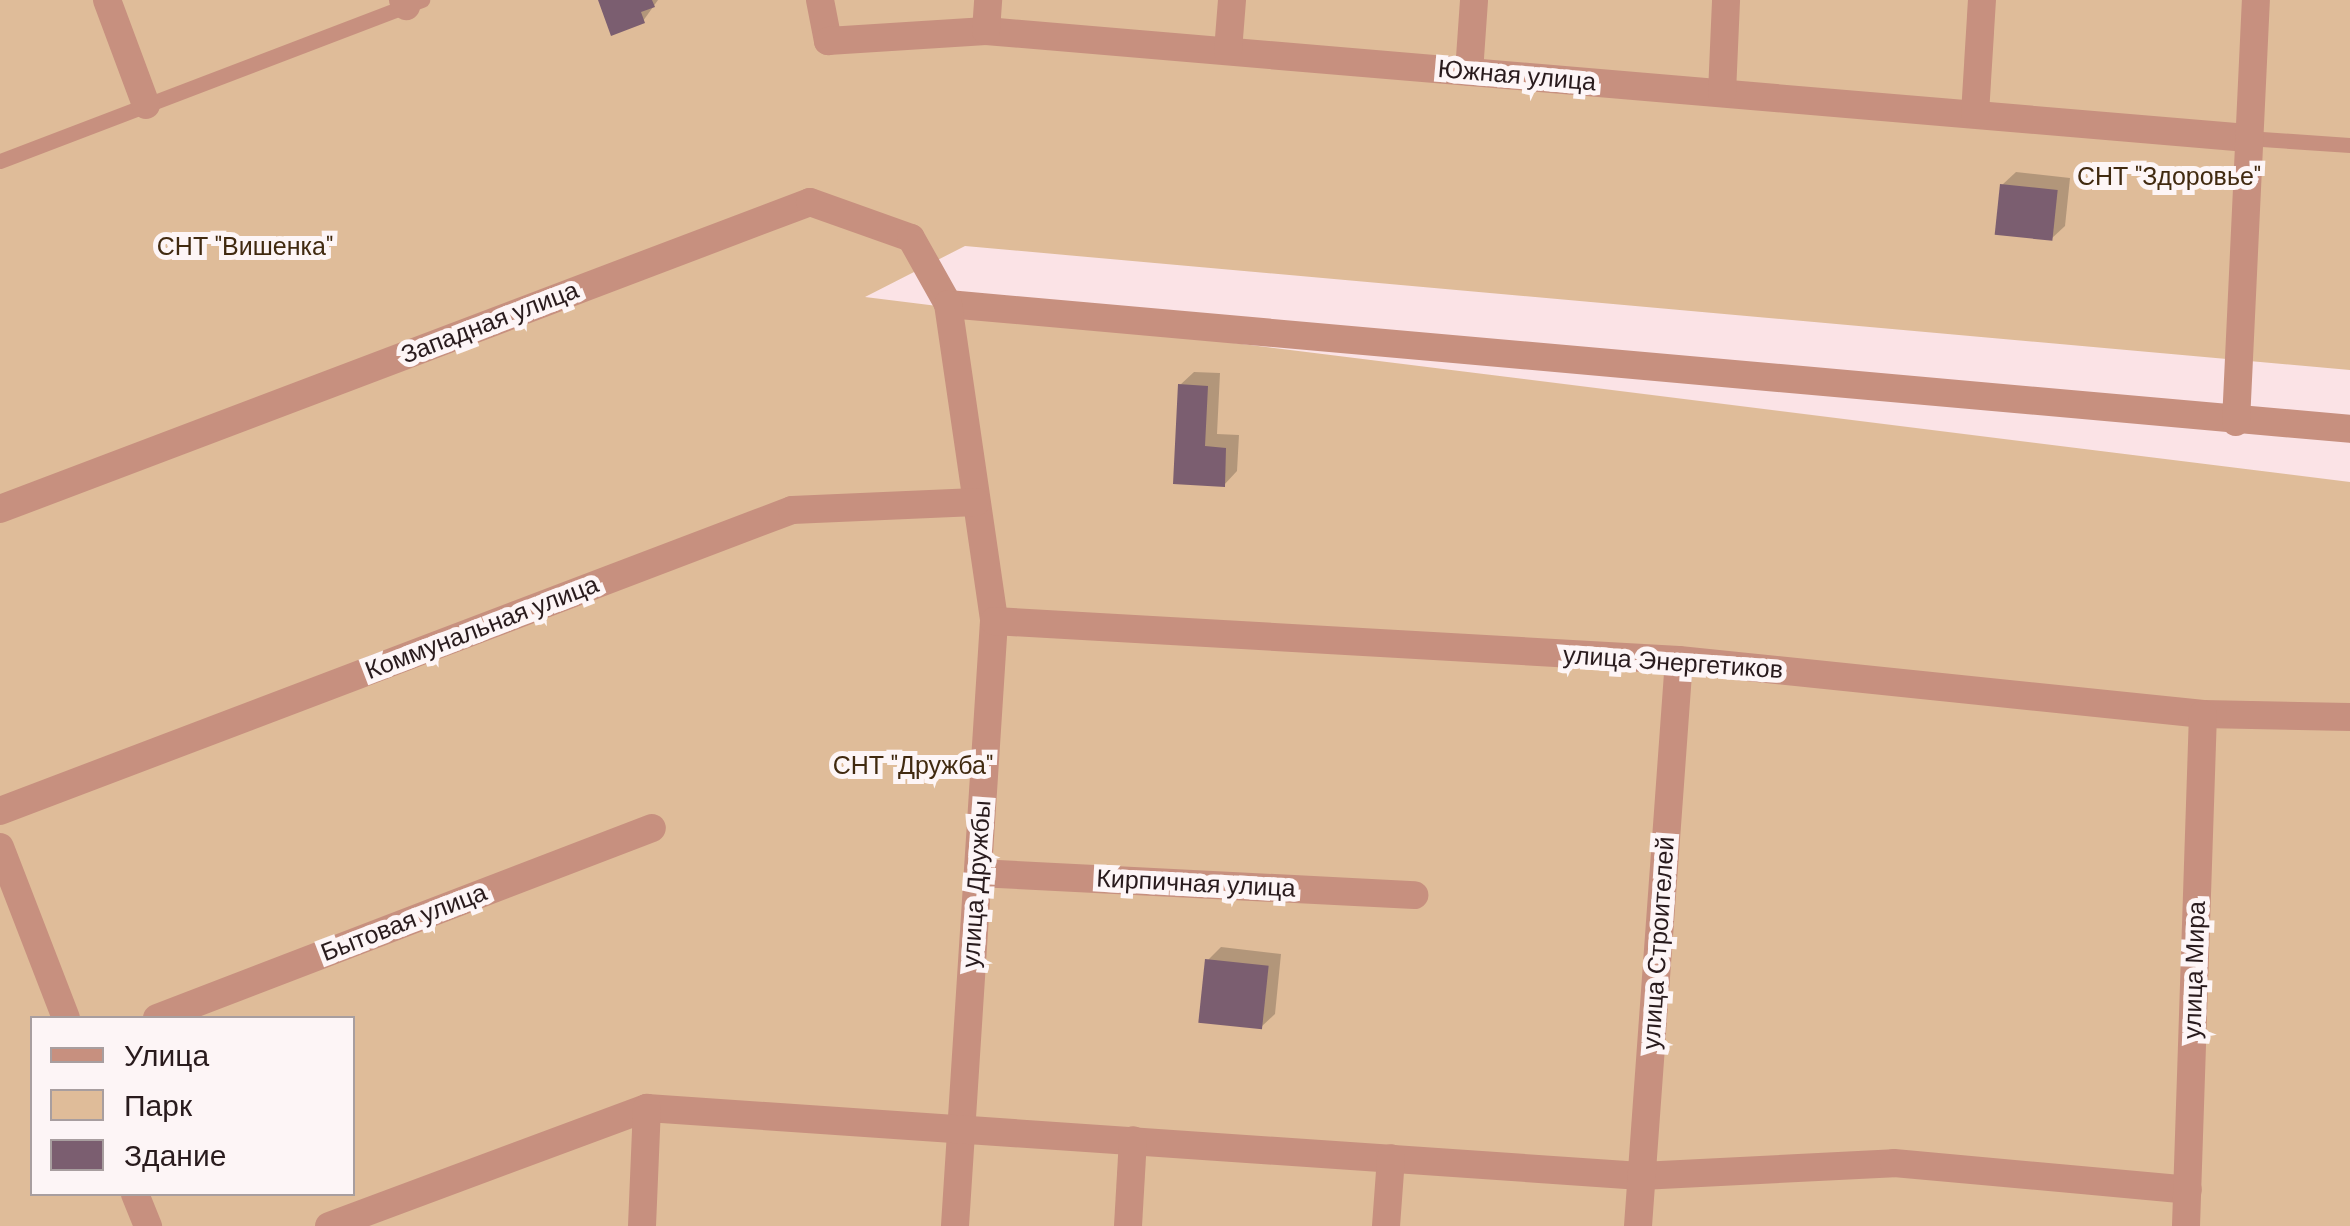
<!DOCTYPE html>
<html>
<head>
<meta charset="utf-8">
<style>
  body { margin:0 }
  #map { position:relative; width:2350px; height:1226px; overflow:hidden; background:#fbe3e6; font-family:"DM Sans",sans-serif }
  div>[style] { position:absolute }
  .green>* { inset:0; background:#dfbc99 }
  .shadow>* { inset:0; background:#0003 }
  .building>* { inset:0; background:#7b5e70; transform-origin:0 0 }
  .service>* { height:15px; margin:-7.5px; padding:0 7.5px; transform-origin:7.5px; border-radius:7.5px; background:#c7907f }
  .minor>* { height:28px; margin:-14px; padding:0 14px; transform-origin:14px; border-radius:14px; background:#c7907f }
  span { translate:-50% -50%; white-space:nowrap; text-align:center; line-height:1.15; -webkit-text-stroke:10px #fdf5f6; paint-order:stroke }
  .street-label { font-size:25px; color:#291b1d }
  .park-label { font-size:25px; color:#412a10 }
  .legend { position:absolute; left:30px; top:1016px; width:325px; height:180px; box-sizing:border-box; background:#fdf5f6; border:2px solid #a89e9f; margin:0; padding:12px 18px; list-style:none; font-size:30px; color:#291b1d }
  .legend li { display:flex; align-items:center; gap:20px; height:50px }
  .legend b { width:50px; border:2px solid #a89e9f }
</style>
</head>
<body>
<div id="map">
  <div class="green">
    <i style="clip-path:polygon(evenodd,0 0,2350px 0,2350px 370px,965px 246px,865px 297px,2350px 482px,2350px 1226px,0 1226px,0 0,32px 1018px,352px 1018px,352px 1194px,32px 1194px,32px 1018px)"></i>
  </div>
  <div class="shadow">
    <i style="clip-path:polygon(601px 0,658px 0,643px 21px)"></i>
    <i style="clip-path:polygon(2016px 172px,2070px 178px,2065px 226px,2051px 239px,2002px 185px)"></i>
    <i style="clip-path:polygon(1194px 372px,1220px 373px,1217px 434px,1239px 435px,1237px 471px,1224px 485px,1175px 482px,1180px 385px)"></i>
    <i style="clip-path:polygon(1221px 947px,1281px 954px,1275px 1014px,1261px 1027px,1208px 960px)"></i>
  </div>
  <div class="building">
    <i style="clip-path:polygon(598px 0,652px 0,655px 7px,641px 12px,645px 23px,611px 36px)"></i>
    <i style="left:2000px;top:184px;width:58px;height:51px;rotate:6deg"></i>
    <i style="clip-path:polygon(1178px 384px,1208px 386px,1205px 446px,1226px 448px,1225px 487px,1173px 484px)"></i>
    <i style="left:1205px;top:959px;width:64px;height:64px;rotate:6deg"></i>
  </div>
  <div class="service">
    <i style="left:2247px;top:138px;width:103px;rotate:3.9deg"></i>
    <i style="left:0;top:161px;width:452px;rotate:-20.9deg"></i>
  </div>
  <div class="minor">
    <i style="left:107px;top:0;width:112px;rotate:69.6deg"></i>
    <i style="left:403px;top:0;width:7px;rotate:63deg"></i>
    <i style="left:820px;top:0;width:42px;rotate:79deg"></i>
    <i style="left:828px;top:41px;width:158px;rotate:-3.6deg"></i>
    <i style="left:986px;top:31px;width:1266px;rotate:4.85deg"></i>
    <i style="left:986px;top:31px;width:31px;rotate:-86deg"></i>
    <i style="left:1228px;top:51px;width:51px;rotate:-85.5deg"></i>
    <i style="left:1469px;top:72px;width:72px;rotate:-86deg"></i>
    <i style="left:1722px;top:93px;width:93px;rotate:-87.5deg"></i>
    <i style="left:1975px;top:114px;width:114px;rotate:-86.5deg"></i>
    <i style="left:948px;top:304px;width:1408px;rotate:5.09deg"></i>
    <i style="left:2236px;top:422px;width:422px;rotate:-87.3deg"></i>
    <i style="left:0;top:509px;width:866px;rotate:-20.76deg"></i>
    <i style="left:810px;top:202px;width:107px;rotate:19.6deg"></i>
    <i style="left:911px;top:238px;width:76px;rotate:60.7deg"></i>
    <i style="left:948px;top:304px;width:320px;rotate:81.7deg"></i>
    <i style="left:994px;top:621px;width:606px;rotate:93.69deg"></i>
    <i style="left:994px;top:621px;width:686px;rotate:3.26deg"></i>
    <i style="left:1679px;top:660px;width:527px;rotate:5.88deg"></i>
    <i style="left:2203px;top:714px;width:147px;rotate:1.2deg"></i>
    <i style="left:0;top:811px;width:847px;rotate:-20.81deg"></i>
    <i style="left:792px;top:510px;width:184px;rotate:-2.5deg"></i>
    <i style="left:0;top:847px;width:183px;rotate:68.9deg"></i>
    <i style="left:978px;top:873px;width:437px;rotate:2.9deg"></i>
    <i style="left:157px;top:1018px;width:530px;rotate:-21deg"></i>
    <i style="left:135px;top:1194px;width:35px;rotate:68deg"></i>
    <i style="left:329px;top:1226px;width:339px;rotate:-20.4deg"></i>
    <i style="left:647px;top:1108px;width:996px;rotate:3.91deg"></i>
    <i style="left:1641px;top:1176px;width:253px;rotate:-2.9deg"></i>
    <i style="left:1894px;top:1163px;width:295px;rotate:5.2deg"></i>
    <i style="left:642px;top:1226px;width:118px;rotate:-87.6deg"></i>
    <i style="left:1128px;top:1226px;width:86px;rotate:-86.7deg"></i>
    <i style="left:1386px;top:1226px;width:68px;rotate:-85.8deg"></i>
    <i style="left:1638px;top:1226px;width:567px;rotate:-85.86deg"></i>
    <i style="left:2186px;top:1226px;width:512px;rotate:-88.1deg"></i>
  </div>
  <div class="street-label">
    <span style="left:1517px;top:76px;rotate:5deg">Южная улица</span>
    <span style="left:490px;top:323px;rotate:-21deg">Западная улица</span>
    <span style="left:482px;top:628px;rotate:-21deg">Коммунальная улица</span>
    <span style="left:1673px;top:663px;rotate:4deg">улица Энергетиков</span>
    <span style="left:977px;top:884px;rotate:-86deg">улица Дружбы</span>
    <span style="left:1196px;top:884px;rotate:3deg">Кирпичная улица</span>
    <span style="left:404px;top:923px;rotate:-21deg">Бытовая улица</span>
    <span style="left:1659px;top:943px;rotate:-86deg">улица Строителей</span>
    <span style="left:2195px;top:970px;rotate:-88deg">улица Мира</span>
  </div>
  <div class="park-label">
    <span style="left:2169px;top:177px">СНТ "Здоровье"</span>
    <span style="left:245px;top:247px">СНТ "Вишенка"</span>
    <span style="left:913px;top:766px">СНТ "Дружба"</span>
  </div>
  <ul class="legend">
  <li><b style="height:12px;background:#c7907f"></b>Улица</li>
  <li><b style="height:28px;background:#dfbc99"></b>Парк</li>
  <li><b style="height:28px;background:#7b5e70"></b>Здание</li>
  </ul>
</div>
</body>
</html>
